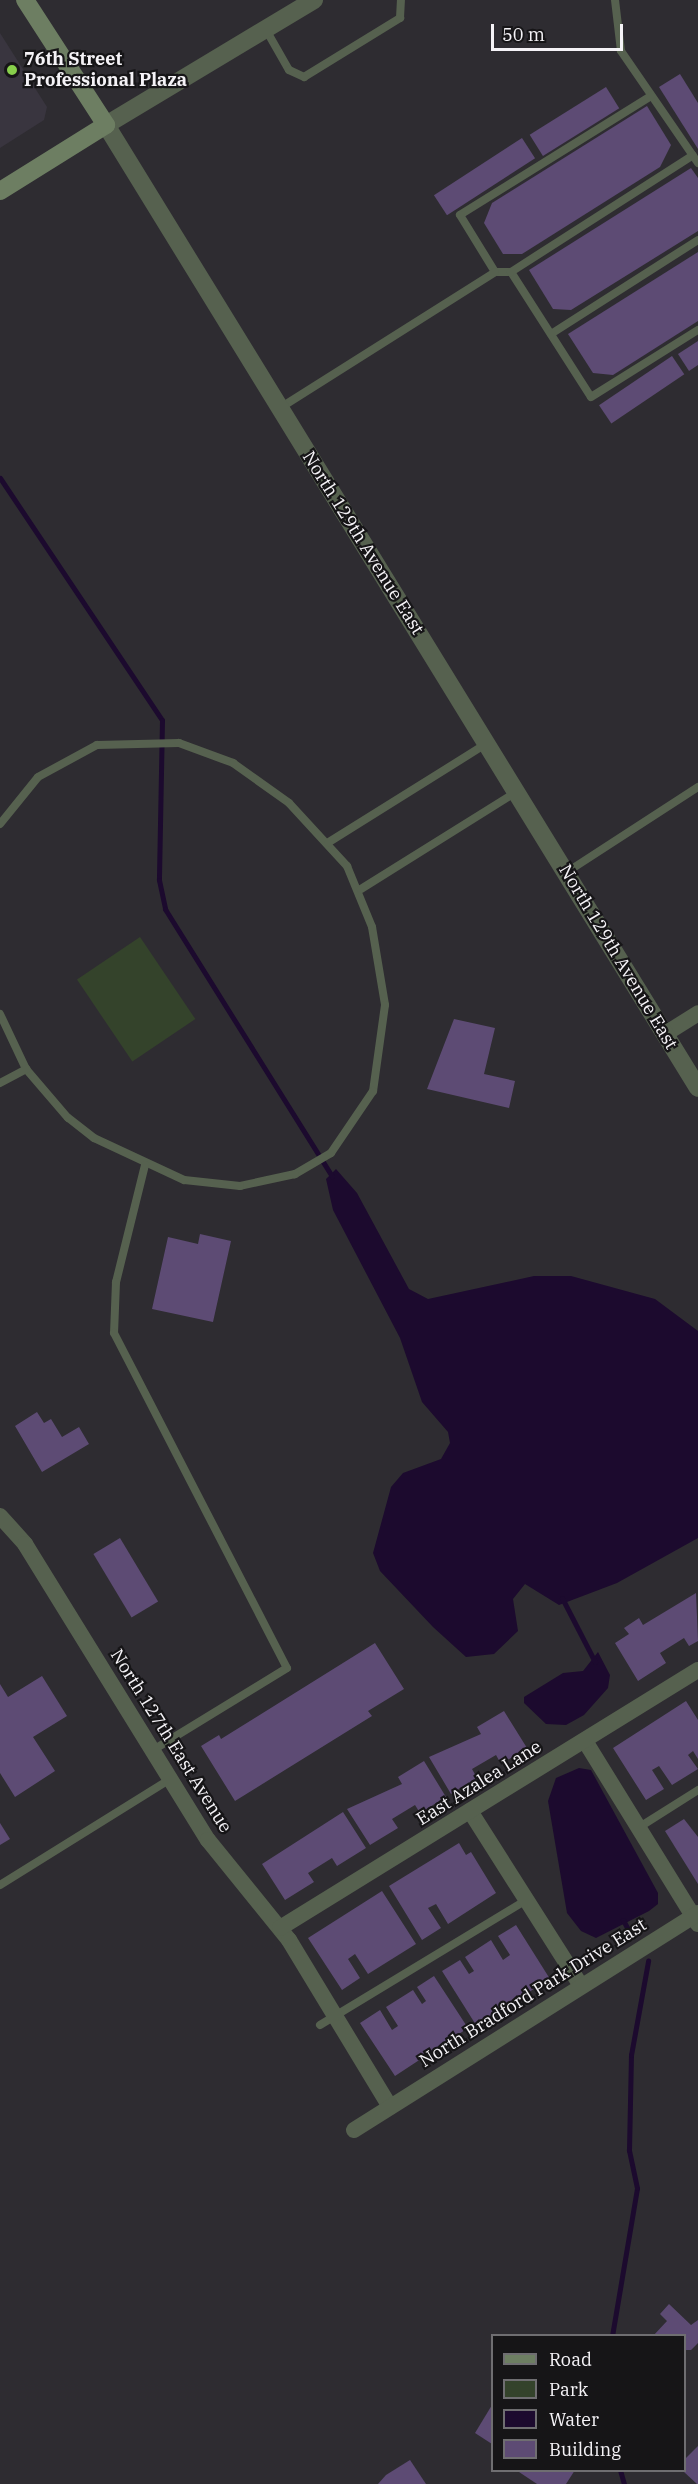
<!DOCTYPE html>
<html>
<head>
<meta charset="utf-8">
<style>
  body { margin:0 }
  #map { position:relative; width:698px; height:2484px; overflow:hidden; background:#2e2c31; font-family:"IBM Plex Serif",serif }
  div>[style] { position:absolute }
  .built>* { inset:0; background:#39353f }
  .green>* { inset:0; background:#34432b; transform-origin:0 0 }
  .water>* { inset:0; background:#1c0a2e }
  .stream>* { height:5px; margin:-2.5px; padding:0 2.5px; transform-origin:2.5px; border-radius:2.5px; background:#1c0a2e }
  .building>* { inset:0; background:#5d4b74; transform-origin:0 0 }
  .service>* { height:8px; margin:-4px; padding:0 4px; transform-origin:4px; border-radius:4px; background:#56614f }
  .minor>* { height:16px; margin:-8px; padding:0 8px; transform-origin:8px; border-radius:8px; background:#56614f }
  .tertiary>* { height:18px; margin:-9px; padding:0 9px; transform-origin:9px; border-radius:9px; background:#56614f }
  .secondary>* { height:18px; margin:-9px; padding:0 9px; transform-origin:9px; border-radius:9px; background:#6d7e62 }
  .dots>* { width:16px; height:16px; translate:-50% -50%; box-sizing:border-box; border:3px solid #161517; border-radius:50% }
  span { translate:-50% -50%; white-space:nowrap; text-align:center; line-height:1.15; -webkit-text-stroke:4.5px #161517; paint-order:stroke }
  .poi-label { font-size:18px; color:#f5f3f7; font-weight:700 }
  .left { translate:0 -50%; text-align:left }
  .street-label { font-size:18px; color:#f5f3f7 }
  .legend { position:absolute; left:491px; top:2334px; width:195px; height:138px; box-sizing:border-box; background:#161517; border:2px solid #6f6e71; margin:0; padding:8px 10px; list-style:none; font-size:18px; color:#f5f3f7 }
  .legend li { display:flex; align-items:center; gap:12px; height:30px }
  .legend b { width:30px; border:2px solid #6f6e71 }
  .scale { position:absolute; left:491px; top:24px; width:132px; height:27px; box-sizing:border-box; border:3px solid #f5f3f7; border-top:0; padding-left:8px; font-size:18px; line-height:21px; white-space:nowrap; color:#f5f3f7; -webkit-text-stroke:4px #161517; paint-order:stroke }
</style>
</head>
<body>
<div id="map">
  <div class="built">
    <i style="clip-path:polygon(0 33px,47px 107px,44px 120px,0 148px)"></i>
  </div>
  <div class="green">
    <i style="left:140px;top:937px;width:99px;height:76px;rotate:56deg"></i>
  </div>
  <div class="water">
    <i style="clip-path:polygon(336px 1169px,357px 1193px,409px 1289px,428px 1299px,534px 1276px,571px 1276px,655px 1299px,698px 1331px,698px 1538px,617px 1583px,559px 1605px,525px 1584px,513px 1599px,518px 1631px,494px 1654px,466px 1657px,433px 1627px,380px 1571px,373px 1553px,391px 1487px,403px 1473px,441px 1459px,450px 1443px,448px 1432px,422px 1402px,400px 1338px,333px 1210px,326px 1179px)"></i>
    <i style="clip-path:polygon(598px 1652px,610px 1675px,608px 1688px,584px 1715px,566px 1725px,546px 1724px,524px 1703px,524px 1697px,563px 1673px,583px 1671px)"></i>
    <i style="clip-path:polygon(579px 1768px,591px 1770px,658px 1893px,658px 1904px,649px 1911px,596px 1938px,581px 1931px,567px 1913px,548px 1801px,556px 1778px)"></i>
  </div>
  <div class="stream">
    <i style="left:0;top:478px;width:291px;rotate:56.2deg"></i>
    <i style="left:162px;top:720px;width:160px;rotate:91.1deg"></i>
    <i style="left:159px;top:880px;width:30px;rotate:78deg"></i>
    <i style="left:165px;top:909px;width:315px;rotate:58deg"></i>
    <i style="left:562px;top:1598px;width:72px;rotate:62.7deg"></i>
    <i style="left:623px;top:1920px;width:17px;rotate:62deg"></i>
    <i style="left:612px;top:2336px;width:150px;rotate:-80.4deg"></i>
    <i style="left:637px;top:2188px;width:39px;rotate:-102deg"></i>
    <i style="left:629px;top:2150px;width:95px;rotate:-88.8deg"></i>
    <i style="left:631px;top:2055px;width:96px;rotate:-79.7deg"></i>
    <i style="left:620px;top:2470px;width:15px;rotate:74deg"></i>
  </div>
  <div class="building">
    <i style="clip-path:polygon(680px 74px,698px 103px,698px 149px,659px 87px)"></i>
    <i style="left:606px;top:87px;width:25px;height:90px;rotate:58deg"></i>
    <i style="clip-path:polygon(647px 106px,671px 145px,660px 167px,522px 254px,503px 254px,484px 223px,492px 203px)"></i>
    <i style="left:522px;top:138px;width:24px;height:105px;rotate:57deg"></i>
    <i style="clip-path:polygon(691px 168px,698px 178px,698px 231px,571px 310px,553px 309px,529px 270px)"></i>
    <i style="clip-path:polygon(698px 252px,698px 321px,613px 375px,593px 373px,568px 334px)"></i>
    <i style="clip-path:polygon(698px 341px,698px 365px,689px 371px,678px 354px)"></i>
    <i style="left:672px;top:356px;width:22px;height:88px;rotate:56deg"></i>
    <i style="clip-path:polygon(454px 1019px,495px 1028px,484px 1074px,515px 1081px,509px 1108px,427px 1089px)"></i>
    <i style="clip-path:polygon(200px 1234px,231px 1241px,213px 1322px,152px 1309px,168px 1237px,198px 1244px)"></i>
    <i style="clip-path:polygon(37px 1412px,44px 1423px,51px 1419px,62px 1437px,79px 1427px,89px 1444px,42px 1472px,15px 1426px)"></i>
    <i style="left:120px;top:1538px;width:74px;height:31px;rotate:59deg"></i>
    <i style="clip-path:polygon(696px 1593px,698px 1641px,689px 1646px,684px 1638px,660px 1653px,666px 1663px,638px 1681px,615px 1643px,629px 1634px,624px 1628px,639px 1618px,643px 1625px)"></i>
    <i style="clip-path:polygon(375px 1643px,404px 1689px,368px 1711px,372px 1716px,235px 1801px,201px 1746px,219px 1735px,221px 1739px)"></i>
    <i style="clip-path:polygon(42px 1676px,67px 1716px,33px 1737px,55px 1771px,15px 1797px,0 1773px,0 1684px,8px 1697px)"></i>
    <i style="clip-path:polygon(686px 1701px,698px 1720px,698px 1759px,693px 1751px,688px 1755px,698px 1769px,672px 1785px,659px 1766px,652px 1770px,664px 1789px,646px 1800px,613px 1748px)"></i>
    <i style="clip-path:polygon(504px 1711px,527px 1748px,501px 1764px,496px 1755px,472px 1769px,477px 1778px,451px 1794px,429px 1757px,481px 1734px,477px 1727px)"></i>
    <i style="clip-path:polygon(424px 1761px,446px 1797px,420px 1813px,415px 1805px,392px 1819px,398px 1828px,370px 1845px,347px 1809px,402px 1784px,398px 1777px)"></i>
    <i style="clip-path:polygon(343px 1812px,366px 1848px,337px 1866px,332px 1858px,308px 1873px,314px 1882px,285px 1900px,262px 1864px)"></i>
    <i style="clip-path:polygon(684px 1819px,698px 1837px,698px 1884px,665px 1831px)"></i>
    <i style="clip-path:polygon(0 1823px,10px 1839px,0 1845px)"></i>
    <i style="clip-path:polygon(459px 1843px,466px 1855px,471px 1852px,496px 1893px,448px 1924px,436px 1904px,428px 1908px,441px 1928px,422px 1940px,389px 1886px)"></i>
    <i style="clip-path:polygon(382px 1891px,416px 1944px,368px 1974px,355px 1954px,348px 1959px,360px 1978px,342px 1990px,308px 1938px)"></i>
    <i style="clip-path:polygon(516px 1925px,550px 1979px,476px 2025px,442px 1971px,460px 1960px,469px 1974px,474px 1971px,465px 1957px,491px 1940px,503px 1960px,510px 1955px,498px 1936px)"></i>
    <i style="clip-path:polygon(434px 1976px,468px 2028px,395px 2076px,360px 2023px,380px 2010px,392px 2030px,398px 2026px,386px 2007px,413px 1990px,422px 2004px,426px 2001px,417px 1987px)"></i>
    <i style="clip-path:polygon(669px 2304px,691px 2325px,698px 2320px,698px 2343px,691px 2350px,684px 2350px,684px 2336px,653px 2336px,667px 2321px,660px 2314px)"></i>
    <i style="clip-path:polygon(492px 2405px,492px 2444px,475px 2433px)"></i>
    <i style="clip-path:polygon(698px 2446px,698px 2484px,697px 2484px,684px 2472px,684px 2460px)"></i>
    <i style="clip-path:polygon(410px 2460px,426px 2484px,378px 2484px,386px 2475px)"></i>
    <i style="clip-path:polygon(575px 2470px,566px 2484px,537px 2484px,519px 2472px)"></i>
  </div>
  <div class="service">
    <i style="left:615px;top:0;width:51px;rotate:83.3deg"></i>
    <i style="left:621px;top:51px;width:136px;rotate:55.5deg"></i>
    <i style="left:265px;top:28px;width:48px;rotate:60.3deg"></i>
    <i style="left:289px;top:70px;width:17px;rotate:25deg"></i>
    <i style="left:304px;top:77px;width:113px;rotate:-31.6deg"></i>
    <i style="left:400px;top:18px;width:18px;rotate:-87deg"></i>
    <i style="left:651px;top:96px;width:225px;rotate:148.1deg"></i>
    <i style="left:460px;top:215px;width:67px;rotate:58.4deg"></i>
    <i style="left:495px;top:272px;width:16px"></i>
    <i style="left:511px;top:272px;width:148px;rotate:57.4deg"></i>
    <i style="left:591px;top:397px;width:126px;rotate:-32.1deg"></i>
    <i style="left:511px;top:272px;width:216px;rotate:-32.7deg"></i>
    <i style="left:551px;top:334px;width:174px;rotate:-32.6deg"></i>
    <i style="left:280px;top:408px;width:254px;rotate:-32.3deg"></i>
    <i style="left:0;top:824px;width:60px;rotate:-51deg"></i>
    <i style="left:38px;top:777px;width:67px;rotate:-28.5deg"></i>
    <i style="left:97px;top:745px;width:82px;rotate:-1.4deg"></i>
    <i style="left:179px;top:743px;width:58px;rotate:20.3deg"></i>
    <i style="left:233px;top:763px;width:69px;rotate:35.5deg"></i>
    <i style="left:289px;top:803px;width:86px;rotate:47.4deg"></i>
    <i style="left:347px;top:866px;width:66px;rotate:67.7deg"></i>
    <i style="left:372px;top:927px;width:79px;rotate:80.5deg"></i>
    <i style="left:385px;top:1005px;width:87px;rotate:97.9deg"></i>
    <i style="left:373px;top:1091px;width:75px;rotate:124.1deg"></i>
    <i style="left:331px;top:1153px;width:42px;rotate:149.7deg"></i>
    <i style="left:295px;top:1174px;width:56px;rotate:167.7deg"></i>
    <i style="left:240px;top:1186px;width:56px;rotate:-173.9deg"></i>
    <i style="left:184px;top:1180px;width:99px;rotate:-155deg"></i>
    <i style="left:94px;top:1138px;width:33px;rotate:-142deg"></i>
    <i style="left:68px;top:1118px;width:65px;rotate:-130.6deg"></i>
    <i style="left:26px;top:1069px;width:61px;rotate:-115.3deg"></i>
    <i style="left:329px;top:842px;width:185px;rotate:-32deg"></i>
    <i style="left:567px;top:872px;width:156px;rotate:-33deg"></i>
    <i style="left:361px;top:889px;width:183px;rotate:-32deg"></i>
    <i style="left:0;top:1083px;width:30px;rotate:-28deg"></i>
    <i style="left:145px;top:1165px;width:121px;rotate:103.9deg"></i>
    <i style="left:116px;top:1282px;width:51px;rotate:92.2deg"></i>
    <i style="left:114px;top:1333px;width:377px;rotate:62.7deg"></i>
    <i style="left:287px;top:1668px;width:157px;rotate:148.5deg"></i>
    <i style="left:638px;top:1828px;width:71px;rotate:-32.3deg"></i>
    <i style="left:0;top:1885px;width:200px;rotate:-31.9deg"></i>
    <i style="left:320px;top:2025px;width:241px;rotate:-31.2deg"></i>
  </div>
  <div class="minor">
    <i style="left:665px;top:1034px;width:39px;rotate:-32deg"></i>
    <i style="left:0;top:1516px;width:38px;rotate:48deg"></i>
    <i style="left:25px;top:1544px;width:348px;rotate:58.3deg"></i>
    <i style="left:208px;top:1840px;width:129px;rotate:51deg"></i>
    <i style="left:289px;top:1940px;width:195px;rotate:58.8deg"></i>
    <i style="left:585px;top:1741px;width:215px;rotate:58.3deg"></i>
    <i style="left:470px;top:1811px;width:205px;rotate:57.6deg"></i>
    <i style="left:280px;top:1928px;width:491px;rotate:-31.7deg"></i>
    <i style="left:354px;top:2130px;width:407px;rotate:-32.2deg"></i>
  </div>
  <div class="tertiary">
    <i style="left:314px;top:0;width:243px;rotate:149deg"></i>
    <i style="left:106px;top:125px;width:1130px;rotate:58.42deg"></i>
  </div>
  <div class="secondary">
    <i style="left:0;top:191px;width:125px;rotate:-31.9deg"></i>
    <i style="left:106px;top:125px;width:149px;rotate:-122.9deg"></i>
  </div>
  <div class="dots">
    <i style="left:12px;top:70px;background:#87cf4b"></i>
  </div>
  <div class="poi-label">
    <span class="left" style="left:24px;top:70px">76th Street<br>Professional Plaza</span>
  </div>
  <div class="street-label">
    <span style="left:363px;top:543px;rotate:58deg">North 129th Avenue East</span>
    <span style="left:618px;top:957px;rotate:59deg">North 129th Avenue East</span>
    <span style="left:171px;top:1741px;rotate:58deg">North 127th East Avenue</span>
    <span style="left:479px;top:1783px;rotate:-32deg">East Azalea Lane</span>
    <span style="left:533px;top:1993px;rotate:-32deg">North Bradford Park Drive East</span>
  </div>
  <ul class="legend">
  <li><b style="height:8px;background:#6d7e62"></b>Road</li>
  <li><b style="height:16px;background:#34432b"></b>Park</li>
  <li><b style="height:16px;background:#1c0a2e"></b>Water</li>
  <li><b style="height:16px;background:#5d4b74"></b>Building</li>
  </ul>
  <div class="scale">50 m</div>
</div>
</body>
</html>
